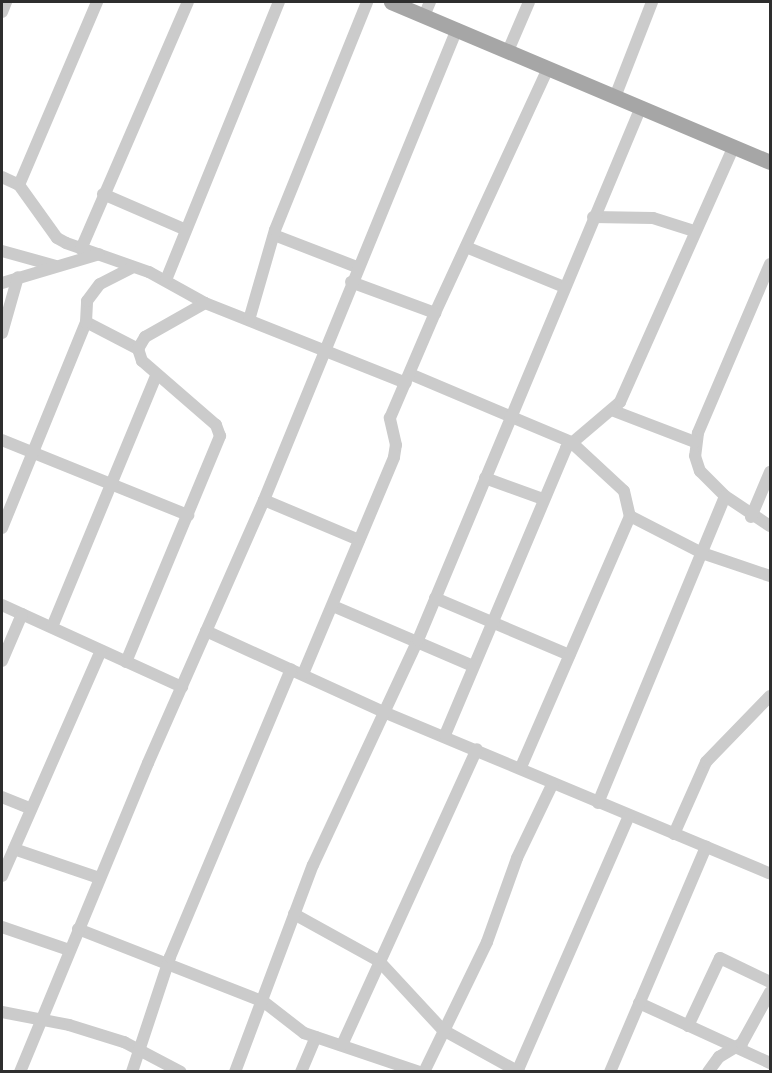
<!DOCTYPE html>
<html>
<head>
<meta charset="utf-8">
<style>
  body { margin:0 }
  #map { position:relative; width:772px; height:1073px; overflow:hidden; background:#fff; font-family:Manrope,sans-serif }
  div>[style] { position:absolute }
  .minor>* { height:12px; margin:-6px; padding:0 6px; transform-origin:6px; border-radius:6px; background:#cbcbcb }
  .major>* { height:15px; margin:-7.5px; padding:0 7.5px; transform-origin:7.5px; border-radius:7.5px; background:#a6a6a6 }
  span { translate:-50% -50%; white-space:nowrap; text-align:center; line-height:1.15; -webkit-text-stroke:6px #fff; paint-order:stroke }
  .frame { position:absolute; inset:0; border:3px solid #2e2e2e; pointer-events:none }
</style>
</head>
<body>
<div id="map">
  <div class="minor">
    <i style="left:2px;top:12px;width:11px;rotate:-68deg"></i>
    <i style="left:424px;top:16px;width:15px;rotate:-67deg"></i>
    <i style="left:508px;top:51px;width:53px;rotate:-66.8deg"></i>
    <i style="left:615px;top:97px;width:102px;rotate:-68.7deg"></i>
    <i style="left:2px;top:177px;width:19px;rotate:25deg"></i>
    <i style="left:19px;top:185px;width:65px;rotate:54.4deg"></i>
    <i style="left:57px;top:238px;width:10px;rotate:29deg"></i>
    <i style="left:66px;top:243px;width:88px;rotate:19.3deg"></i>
    <i style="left:149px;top:272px;width:64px;rotate:29deg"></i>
    <i style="left:205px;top:303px;width:216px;rotate:21.7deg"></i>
    <i style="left:19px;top:185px;width:199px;rotate:-66.9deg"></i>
    <i style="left:103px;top:194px;width:90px;rotate:23.4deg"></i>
    <i style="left:593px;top:217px;width:60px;rotate:1deg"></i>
    <i style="left:653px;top:218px;width:43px;rotate:17.6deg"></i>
    <i style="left:274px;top:235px;width:89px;rotate:21.1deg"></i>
    <i style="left:466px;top:247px;width:106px;rotate:22.2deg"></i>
    <i style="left:81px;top:249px;width:269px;rotate:-66.6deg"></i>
    <i style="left:2px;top:251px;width:56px;rotate:15.5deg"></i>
    <i style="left:770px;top:264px;width:184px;rotate:113.1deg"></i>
    <i style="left:698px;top:433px;width:23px;rotate:97deg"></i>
    <i style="left:695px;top:456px;width:16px;rotate:72deg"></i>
    <i style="left:700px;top:471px;width:35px;rotate:45deg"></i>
    <i style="left:725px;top:496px;width:54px;rotate:33.7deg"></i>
    <i style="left:166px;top:280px;width:300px;rotate:-67.9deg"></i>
    <i style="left:351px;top:282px;width:90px;rotate:20.3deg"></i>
    <i style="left:435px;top:313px;width:269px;rotate:-65.2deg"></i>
    <i style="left:2px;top:283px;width:101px;rotate:-16.6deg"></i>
    <i style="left:249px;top:320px;width:94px;rotate:-73.9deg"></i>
    <i style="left:275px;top:230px;width:246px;rotate:-68deg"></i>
    <i style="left:86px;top:322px;width:59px;rotate:27.4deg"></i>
    <i style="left:2px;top:333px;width:58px;rotate:-74.1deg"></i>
    <i style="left:410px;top:374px;width:175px;rotate:22.9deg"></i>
    <i style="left:571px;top:442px;width:72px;rotate:42.8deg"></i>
    <i style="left:624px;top:491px;width:26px;rotate:77deg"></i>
    <i style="left:630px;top:516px;width:81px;rotate:27.2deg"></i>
    <i style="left:702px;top:553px;width:72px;rotate:18.7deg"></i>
    <i style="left:614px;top:411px;width:87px;rotate:20.9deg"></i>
    <i style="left:2px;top:440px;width:201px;rotate:22deg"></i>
    <i style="left:485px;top:478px;width:62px;rotate:19.9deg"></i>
    <i style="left:264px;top:500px;width:103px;rotate:22.8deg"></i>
    <i style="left:751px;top:517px;width:49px;rotate:-67.1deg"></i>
    <i style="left:2px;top:528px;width:222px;rotate:-67.8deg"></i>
    <i style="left:86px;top:322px;width:21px;rotate:-87deg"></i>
    <i style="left:87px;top:301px;width:21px;rotate:-53deg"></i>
    <i style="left:100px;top:284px;width:37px;rotate:-27deg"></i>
    <i style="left:435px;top:598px;width:146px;rotate:23deg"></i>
    <i style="left:2px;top:605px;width:198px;rotate:24.5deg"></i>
    <i style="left:333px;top:606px;width:152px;rotate:23.2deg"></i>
    <i style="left:52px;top:627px;width:272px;rotate:-67.5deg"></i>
    <i style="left:206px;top:631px;width:198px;rotate:24.5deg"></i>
    <i style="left:386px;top:713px;width:416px;rotate:22.7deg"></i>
    <i style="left:2px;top:661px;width:51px;rotate:-66.9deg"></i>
    <i style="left:126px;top:662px;width:245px;rotate:-67.4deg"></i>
    <i style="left:220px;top:436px;width:12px;rotate:-110deg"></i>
    <i style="left:216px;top:425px;width:98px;rotate:-139.1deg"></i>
    <i style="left:142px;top:361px;width:13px;rotate:-108deg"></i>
    <i style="left:138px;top:349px;width:14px;rotate:-60deg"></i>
    <i style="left:145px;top:337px;width:69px;rotate:-29.5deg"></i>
    <i style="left:303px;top:674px;width:235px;rotate:-67.2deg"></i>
    <i style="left:394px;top:457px;width:12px;rotate:-81deg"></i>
    <i style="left:396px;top:445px;width:28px;rotate:-103deg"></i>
    <i style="left:390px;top:418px;width:114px;rotate:-66.8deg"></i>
    <i style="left:445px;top:735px;width:311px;rotate:-67.1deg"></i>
    <i style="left:566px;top:448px;width:71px;rotate:-40.4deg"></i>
    <i style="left:620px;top:402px;width:280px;rotate:-66deg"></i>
    <i style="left:521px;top:767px;width:274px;rotate:-66.5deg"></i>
    <i style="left:2px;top:797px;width:31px;rotate:22deg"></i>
    <i style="left:598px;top:803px;width:332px;rotate:-67.5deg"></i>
    <i style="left:674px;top:834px;width:79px;rotate:-66deg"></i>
    <i style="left:706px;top:762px;width:92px;rotate:-45.9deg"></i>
    <i style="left:14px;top:849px;width:90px;rotate:18.8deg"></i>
    <i style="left:2px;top:876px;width:246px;rotate:-66.3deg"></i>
    <i style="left:294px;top:914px;width:97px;rotate:28.9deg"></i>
    <i style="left:379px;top:961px;width:94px;rotate:47.2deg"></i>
    <i style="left:443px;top:1030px;width:87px;rotate:28.9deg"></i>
    <i style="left:2px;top:927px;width:71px;rotate:18.9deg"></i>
    <i style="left:78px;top:929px;width:200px;rotate:21.4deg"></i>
    <i style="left:264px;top:1002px;width:51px;rotate:37.8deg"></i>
    <i style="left:304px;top:1033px;width:121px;rotate:18.7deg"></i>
    <i style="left:639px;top:1003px;width:144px;rotate:24.6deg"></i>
    <i style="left:2px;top:1012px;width:68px;rotate:11deg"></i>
    <i style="left:69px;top:1025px;width:58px;rotate:17.2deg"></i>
    <i style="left:124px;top:1042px;width:64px;rotate:27.8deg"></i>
    <i style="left:688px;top:1026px;width:75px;rotate:-64.8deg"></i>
    <i style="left:720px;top:958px;width:55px;rotate:25.6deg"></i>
    <i style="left:342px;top:1045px;width:325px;rotate:-65.5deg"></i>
    <i style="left:20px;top:1072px;width:334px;rotate:-67.5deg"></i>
    <i style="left:148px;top:763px;width:287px;rotate:-66.2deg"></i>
    <i style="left:264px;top:500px;width:509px;rotate:-67.72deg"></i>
    <i style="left:132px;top:1072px;width:121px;rotate:-71.7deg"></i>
    <i style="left:170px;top:957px;width:312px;rotate:-67.2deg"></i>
    <i style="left:235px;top:1072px;width:221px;rotate:-69.4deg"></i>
    <i style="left:313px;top:865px;width:248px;rotate:-65deg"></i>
    <i style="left:418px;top:640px;width:578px;rotate:-67.3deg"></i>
    <i style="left:301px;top:1072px;width:38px;rotate:-67deg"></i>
    <i style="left:424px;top:1072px;width:144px;rotate:-64.1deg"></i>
    <i style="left:487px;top:942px;width:89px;rotate:-70.3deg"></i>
    <i style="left:517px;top:858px;width:83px;rotate:-64.4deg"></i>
    <i style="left:517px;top:1072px;width:279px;rotate:-66.4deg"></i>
    <i style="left:610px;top:1072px;width:245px;rotate:-66.9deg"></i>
    <i style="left:708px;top:1072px;width:19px;rotate:-54deg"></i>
    <i style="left:719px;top:1057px;width:27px;rotate:-31deg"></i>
    <i style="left:742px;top:1043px;width:58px;rotate:-61.2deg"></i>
  </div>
  <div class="major">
    <i style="left:391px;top:2px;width:411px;rotate:22.9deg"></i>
  </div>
  <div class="frame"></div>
</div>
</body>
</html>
